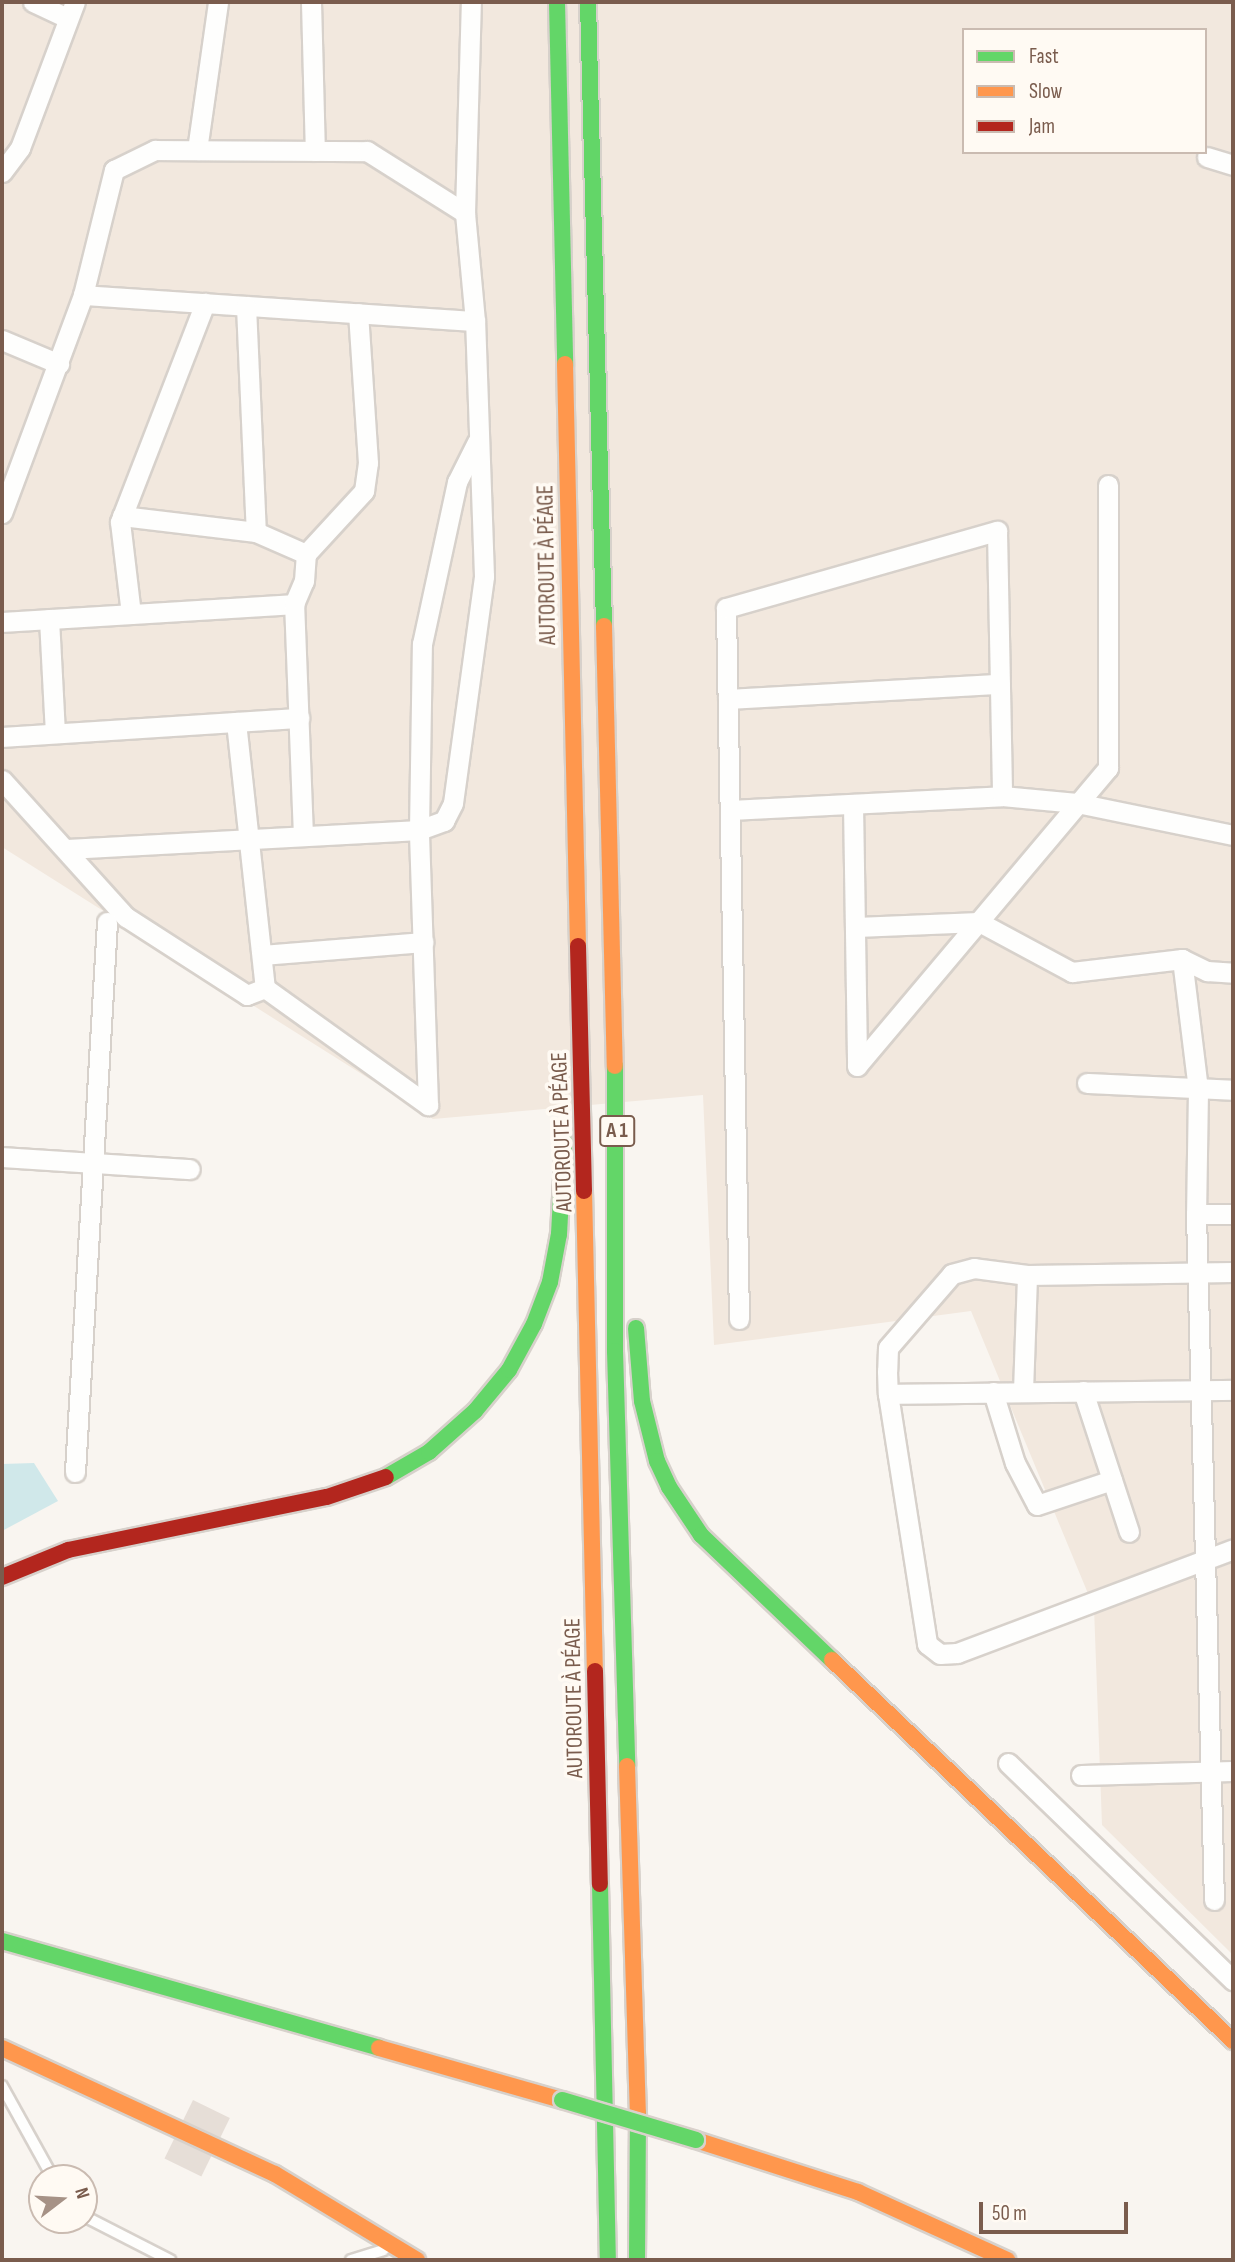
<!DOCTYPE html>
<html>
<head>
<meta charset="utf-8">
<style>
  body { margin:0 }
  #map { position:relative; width:1235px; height:2262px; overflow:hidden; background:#f9f5f0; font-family:"Sofia Sans Condensed",sans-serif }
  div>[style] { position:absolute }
  .residential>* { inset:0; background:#f2e8de }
  .water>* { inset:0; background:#d0e8ea }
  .building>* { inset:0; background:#e6ded7; transform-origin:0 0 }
  .roads { filter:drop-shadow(2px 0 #d7d1cb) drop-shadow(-2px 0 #d7d1cb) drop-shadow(0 2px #d7d1cb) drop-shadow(0 -2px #d7d1cb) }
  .lane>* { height:10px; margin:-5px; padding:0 5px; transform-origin:5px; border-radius:5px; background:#fefefd }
  .street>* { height:19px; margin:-9.5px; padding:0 9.5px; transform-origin:9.5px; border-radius:9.5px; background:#fefefd }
  .fast>* { height:16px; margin:-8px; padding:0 8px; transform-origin:8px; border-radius:8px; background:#63d668 }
  .slow>* { height:16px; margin:-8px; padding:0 8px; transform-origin:8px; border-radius:8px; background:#ff974d }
  .jam>* { height:16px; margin:-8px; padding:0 8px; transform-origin:8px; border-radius:8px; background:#b3261e }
  .bridges { filter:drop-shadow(2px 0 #dad1cc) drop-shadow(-2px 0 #dad1cc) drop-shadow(0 2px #dad1cc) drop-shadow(0 -2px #dad1cc) }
  .fast-bridge>* { height:16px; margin:-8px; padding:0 8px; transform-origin:8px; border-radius:8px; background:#63d668 }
  span { translate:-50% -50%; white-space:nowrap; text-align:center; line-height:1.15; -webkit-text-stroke:7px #fffaf3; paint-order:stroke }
  .shield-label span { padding:2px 5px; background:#fffaf3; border:2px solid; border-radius:5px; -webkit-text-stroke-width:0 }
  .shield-label { font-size:21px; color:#7a5c4d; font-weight:700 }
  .street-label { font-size:23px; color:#7a5c4d }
  .frame { position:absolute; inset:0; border:4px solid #7a5c4d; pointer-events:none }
  .legend { position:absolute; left:962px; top:28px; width:245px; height:126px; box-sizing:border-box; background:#fffaf3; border:2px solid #cabbb1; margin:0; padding:9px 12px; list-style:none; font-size:21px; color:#7a5c4d }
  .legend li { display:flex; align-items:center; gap:14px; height:35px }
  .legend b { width:35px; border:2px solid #cabbb1 }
  .north { position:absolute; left:28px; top:2164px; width:70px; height:70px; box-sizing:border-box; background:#fffaf3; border:2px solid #cabbb1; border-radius:50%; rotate:73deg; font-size:19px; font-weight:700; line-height:28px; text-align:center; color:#7a5c4d }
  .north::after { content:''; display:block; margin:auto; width:24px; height:32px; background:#a69286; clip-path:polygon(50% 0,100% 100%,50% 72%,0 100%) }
  .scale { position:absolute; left:979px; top:2202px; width:149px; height:32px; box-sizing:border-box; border:4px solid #7a5c4d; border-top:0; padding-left:9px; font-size:21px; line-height:24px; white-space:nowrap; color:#7a5c4d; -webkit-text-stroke:5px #fffaf3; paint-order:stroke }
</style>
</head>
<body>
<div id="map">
  <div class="residential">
    <i style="clip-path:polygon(evenodd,2px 2px,1233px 2px,1233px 1955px,1102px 1825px,1094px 1608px,971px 1311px,714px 1345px,703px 1095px,433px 1119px,2px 847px,2px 2px,964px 30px,1205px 30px,1205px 152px,964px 152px,964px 30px)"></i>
  </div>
  <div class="water">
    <i style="clip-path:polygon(34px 1463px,58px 1501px,2px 1531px,2px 1464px)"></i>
  </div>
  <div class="building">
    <i style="left:193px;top:2100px;width:41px;height:65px;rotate:26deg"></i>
  </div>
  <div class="roads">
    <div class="lane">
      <i style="left:2px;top:2086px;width:105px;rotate:61deg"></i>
      <i style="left:84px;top:2216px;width:97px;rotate:27.1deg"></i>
      <i style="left:351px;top:2260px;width:34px;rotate:-17deg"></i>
    </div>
    <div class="street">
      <i style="left:33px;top:2px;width:38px;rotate:25deg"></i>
      <i style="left:311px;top:2px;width:149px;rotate:88.5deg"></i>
      <i style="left:197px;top:150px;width:149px;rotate:-81.9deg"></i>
      <i style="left:1207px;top:157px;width:27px;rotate:17deg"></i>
      <i style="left:2px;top:172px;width:30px;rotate:-53deg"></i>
      <i style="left:20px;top:148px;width:156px;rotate:-69.4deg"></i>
      <i style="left:83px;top:295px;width:393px;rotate:3.8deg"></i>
      <i style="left:246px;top:306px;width:226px;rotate:87.5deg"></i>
      <i style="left:2px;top:340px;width:62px;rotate:22.8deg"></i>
      <i style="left:2px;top:513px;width:233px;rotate:-69.6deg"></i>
      <i style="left:83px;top:295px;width:129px;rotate:-76.1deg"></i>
      <i style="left:114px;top:170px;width:46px;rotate:-26deg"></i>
      <i style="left:155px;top:150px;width:212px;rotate:0.3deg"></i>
      <i style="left:367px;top:151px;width:116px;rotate:32.3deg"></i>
      <i style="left:122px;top:516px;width:135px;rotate:6.8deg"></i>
      <i style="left:256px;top:532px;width:55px;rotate:23.7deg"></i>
      <i style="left:131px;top:614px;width:93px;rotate:-96.8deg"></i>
      <i style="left:120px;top:522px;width:235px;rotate:-68.8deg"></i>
      <i style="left:49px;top:619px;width:114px;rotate:87deg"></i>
      <i style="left:2px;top:622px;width:293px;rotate:-3.5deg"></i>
      <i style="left:728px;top:699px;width:272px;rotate:-3.2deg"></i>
      <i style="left:236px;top:722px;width:268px;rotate:83.8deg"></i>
      <i style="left:265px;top:988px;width:201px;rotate:35.7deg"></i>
      <i style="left:2px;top:737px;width:298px;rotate:-3.7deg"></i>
      <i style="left:2px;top:780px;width:185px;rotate:47.9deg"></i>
      <i style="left:126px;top:917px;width:144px;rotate:32.8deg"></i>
      <i style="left:247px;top:995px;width:19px;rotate:-21deg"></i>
      <i style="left:853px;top:804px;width:262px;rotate:89.1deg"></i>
      <i style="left:730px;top:810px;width:272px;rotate:-2.9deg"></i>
      <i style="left:1002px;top:796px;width:75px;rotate:5.3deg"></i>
      <i style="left:1077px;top:803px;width:159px;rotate:11.6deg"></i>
      <i style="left:303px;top:836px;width:232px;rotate:-92.2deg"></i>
      <i style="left:294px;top:604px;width:25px;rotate:-67deg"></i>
      <i style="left:304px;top:581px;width:27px;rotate:-86deg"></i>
      <i style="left:306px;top:554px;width:86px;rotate:-47.4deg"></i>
      <i style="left:364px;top:491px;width:28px;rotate:-82deg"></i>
      <i style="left:368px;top:463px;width:150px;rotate:-93.8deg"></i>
      <i style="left:67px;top:849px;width:353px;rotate:-3.1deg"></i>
      <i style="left:419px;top:830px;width:27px;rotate:-20deg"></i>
      <i style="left:444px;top:821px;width:20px;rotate:-63deg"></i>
      <i style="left:453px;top:803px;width:229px;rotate:-82.2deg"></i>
      <i style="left:484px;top:576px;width:255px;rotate:-92deg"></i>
      <i style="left:475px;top:321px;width:108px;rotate:-95.3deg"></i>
      <i style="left:465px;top:213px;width:211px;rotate:-88.4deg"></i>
      <i style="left:856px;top:927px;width:123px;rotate:-2.3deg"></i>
      <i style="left:979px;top:922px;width:106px;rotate:28.3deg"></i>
      <i style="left:1072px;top:972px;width:111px;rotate:-6.7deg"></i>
      <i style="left:1182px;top:959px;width:28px;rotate:26deg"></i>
      <i style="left:1207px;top:971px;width:26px;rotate:4deg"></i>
      <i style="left:262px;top:955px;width:162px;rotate:-4.6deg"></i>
      <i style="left:1182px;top:959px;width:132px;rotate:83deg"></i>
      <i style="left:1198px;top:1090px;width:124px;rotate:90.9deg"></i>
      <i style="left:1196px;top:1214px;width:686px;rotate:88.5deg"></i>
      <i style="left:857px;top:1066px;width:390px;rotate:-49.9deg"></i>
      <i style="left:1108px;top:768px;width:283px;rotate:-90deg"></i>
      <i style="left:1087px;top:1083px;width:146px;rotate:2.7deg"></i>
      <i style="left:428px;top:1105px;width:275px;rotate:-91.9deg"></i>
      <i style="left:419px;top:830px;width:186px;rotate:-89.1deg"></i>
      <i style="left:422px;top:644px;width:166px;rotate:-77.8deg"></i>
      <i style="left:457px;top:482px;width:45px;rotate:-63.4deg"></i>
      <i style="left:2px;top:1157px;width:188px;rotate:3.7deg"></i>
      <i style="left:1196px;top:1214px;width:37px"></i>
      <i style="left:1233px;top:1272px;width:206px;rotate:179.2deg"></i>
      <i style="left:1027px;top:1275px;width:53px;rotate:-172.5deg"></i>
      <i style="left:974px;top:1268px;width:23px;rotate:165deg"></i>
      <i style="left:952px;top:1274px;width:98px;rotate:130.9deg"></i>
      <i style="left:888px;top:1348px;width:23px;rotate:92deg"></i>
      <i style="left:887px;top:1371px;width:23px;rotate:88deg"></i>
      <i style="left:888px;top:1394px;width:345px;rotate:-0.7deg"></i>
      <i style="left:739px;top:1319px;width:711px;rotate:-91.05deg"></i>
      <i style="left:726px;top:608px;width:282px;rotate:-15.9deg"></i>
      <i style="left:997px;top:531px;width:265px;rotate:88.9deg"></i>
      <i style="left:1023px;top:1391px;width:116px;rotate:-88deg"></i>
      <i style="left:1083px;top:1391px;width:148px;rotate:71.9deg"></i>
      <i style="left:993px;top:1392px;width:74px;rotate:72.8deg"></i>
      <i style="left:1015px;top:1463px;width:47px;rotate:62.4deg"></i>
      <i style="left:1037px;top:1505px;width:79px;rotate:-18.4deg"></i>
      <i style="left:888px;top:1394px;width:253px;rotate:81.1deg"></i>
      <i style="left:927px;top:1644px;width:16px;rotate:38deg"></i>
      <i style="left:940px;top:1654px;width:17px;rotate:-3deg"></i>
      <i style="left:957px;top:1653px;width:295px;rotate:-20.6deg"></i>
      <i style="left:75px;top:1472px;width:551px;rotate:-86.67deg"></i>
      <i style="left:1008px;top:1763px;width:313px;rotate:44deg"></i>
      <i style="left:1081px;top:1775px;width:152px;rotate:-1.5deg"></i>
    </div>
    <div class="fast">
      <i style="left:557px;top:2px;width:362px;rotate:88.7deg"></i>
      <i style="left:588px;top:2px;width:624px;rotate:88.53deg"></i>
      <i style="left:615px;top:1066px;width:285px;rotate:90deg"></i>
      <i style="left:615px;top:1351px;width:415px;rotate:88.3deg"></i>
      <i style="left:636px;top:1328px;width:73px;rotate:85.3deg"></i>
      <i style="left:642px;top:1401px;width:62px;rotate:76deg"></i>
      <i style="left:657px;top:1461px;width:29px;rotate:65deg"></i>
      <i style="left:669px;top:1487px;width:58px;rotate:56.3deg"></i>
      <i style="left:701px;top:1535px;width:181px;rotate:43.7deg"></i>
      <i style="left:386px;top:1477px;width:50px;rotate:-30.2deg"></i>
      <i style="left:429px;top:1452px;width:62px;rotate:-41.7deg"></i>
      <i style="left:475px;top:1411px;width:53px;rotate:-50.3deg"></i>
      <i style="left:509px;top:1370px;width:52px;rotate:-61.5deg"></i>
      <i style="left:534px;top:1324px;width:45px;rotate:-69.1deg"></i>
      <i style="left:550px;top:1282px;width:49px;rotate:-79.4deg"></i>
      <i style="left:559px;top:1234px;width:92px;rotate:-86.9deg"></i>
      <i style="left:600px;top:1884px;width:376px;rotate:88.8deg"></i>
      <i style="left:2px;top:1941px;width:392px;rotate:15.8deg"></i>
      <i style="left:637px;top:2260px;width:147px;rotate:-89.6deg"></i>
    </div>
    <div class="slow">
      <i style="left:565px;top:364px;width:582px;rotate:88.72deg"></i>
      <i style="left:604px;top:626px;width:440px;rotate:88.6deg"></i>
      <i style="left:584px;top:1191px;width:480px;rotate:88.7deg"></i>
      <i style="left:832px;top:1660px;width:553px;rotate:43.53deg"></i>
      <i style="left:627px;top:1766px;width:347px;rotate:88.2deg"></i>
      <i style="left:2px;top:2048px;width:301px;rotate:24.8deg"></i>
      <i style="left:275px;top:2174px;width:166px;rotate:31.2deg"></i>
      <i style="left:379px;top:2048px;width:190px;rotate:15.9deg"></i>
      <i style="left:696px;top:2140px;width:170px;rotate:17.8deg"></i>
      <i style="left:858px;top:2192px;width:164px;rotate:24.5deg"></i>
    </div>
    <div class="jam">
      <i style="left:578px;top:946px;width:245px;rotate:88.6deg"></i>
      <i style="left:2px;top:1577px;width:71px;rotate:-22.2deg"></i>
      <i style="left:68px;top:1550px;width:264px;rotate:-11.6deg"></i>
      <i style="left:327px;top:1497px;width:62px;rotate:-18.7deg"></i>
      <i style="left:595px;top:1671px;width:213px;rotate:88.7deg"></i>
    </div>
  </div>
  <div class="bridges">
    <div class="fast-bridge">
      <i style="left:562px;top:2100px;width:140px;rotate:16.6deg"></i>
    </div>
  </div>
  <div class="shield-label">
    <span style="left:617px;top:1131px">A 1</span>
  </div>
  <div class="street-label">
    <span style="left:547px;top:565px;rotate:-91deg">AUTOROUTE À PÉAGE</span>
    <span style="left:562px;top:1132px;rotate:-92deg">AUTOROUTE À PÉAGE</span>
    <span style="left:574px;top:1698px;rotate:-91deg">AUTOROUTE À PÉAGE</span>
  </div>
  <div class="frame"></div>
  <ul class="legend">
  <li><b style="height:9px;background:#63d668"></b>Fast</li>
  <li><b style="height:9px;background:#ff974d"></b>Slow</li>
  <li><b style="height:9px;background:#b3261e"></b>Jam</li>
  </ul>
  <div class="north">N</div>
  <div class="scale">50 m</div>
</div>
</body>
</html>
